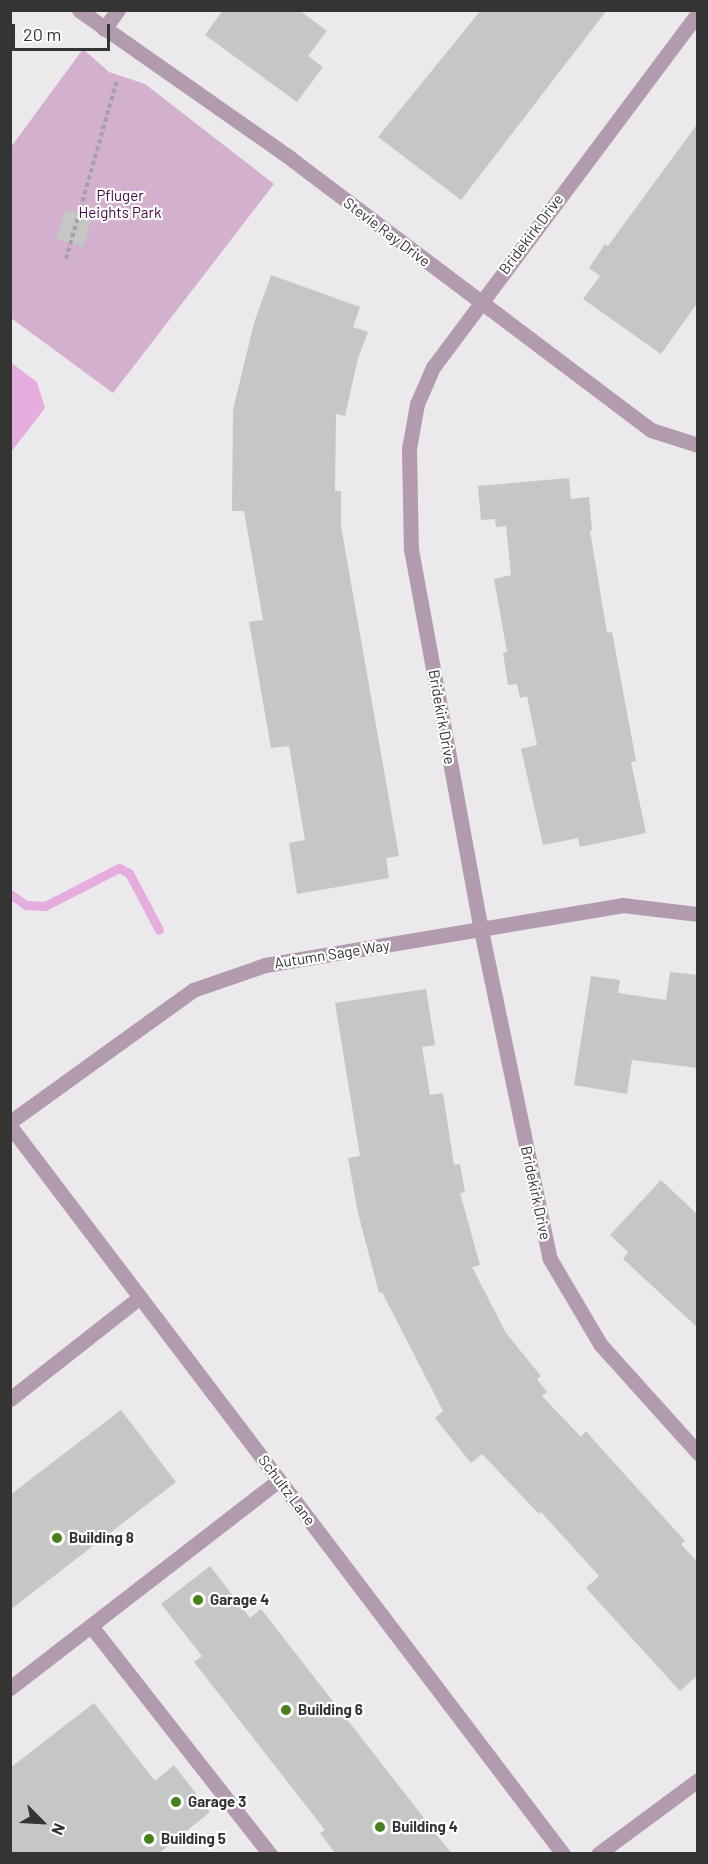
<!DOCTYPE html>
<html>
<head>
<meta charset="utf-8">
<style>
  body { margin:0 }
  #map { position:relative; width:708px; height:1864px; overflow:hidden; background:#ece9ec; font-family:Barlow,sans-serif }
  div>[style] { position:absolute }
  .green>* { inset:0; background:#d2b0ce }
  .water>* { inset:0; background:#e4adde }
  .stream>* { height:9px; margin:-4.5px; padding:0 4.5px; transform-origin:4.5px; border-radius:4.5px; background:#e4adde }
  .building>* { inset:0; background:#c5c7c4; transform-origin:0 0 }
  .path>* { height:4px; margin-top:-2px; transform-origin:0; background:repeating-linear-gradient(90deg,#a4a2a4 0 4.5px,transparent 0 7.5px) }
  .minor>* { height:15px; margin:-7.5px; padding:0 7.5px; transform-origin:7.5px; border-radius:7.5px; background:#b29aaf }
  .dots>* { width:16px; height:16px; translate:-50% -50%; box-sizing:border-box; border:3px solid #fff; border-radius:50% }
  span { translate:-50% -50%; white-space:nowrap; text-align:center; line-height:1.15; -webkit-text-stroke:4.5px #fff; paint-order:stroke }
  .park-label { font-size:15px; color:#470645 }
  .street-label { font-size:15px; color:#353435 }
  .poi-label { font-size:15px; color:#353435; font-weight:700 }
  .left { translate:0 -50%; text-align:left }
  .frame { position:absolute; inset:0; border:12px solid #353435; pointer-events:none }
  .north { position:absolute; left:12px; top:1792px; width:60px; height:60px; -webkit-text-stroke:4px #fff; paint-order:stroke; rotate:114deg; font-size:16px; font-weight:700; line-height:24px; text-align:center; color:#353435 }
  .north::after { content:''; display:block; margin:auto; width:21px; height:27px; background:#353435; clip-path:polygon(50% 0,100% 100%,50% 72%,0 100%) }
  .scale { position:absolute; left:12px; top:24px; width:98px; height:27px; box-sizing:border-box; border:3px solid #353435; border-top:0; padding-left:8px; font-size:18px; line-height:21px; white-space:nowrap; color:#353435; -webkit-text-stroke:4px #fff; paint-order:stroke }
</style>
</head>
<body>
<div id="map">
  <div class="green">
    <i style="clip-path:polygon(83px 49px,109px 72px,145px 84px,274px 184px,113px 393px,11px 318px,11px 147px)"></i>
  </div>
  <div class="water">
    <i style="clip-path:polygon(10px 362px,37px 382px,45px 408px,11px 452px)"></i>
  </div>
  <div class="stream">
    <i style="left:10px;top:894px;width:19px;rotate:35deg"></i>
    <i style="left:26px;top:905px;width:19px;rotate:3deg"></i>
    <i style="left:45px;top:906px;width:83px;rotate:-27.2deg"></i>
    <i style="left:119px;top:868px;width:11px;rotate:27deg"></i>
    <i style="left:129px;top:873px;width:64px;rotate:62.2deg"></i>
  </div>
  <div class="building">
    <i style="clip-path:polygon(223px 10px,299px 10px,327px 31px,308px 56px,323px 67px,297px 102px,205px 35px)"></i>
    <i style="clip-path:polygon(481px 10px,607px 10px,461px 200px,378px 137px)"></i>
    <i style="clip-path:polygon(698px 123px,698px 302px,661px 354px,583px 299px,600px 276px,589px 268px,605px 244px,608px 246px)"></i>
    <i style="left:65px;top:210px;width:28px;height:30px;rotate:17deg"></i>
    <i style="clip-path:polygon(271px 275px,360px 307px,353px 327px,368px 332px,358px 358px,345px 416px,336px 414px,335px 491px,341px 491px,341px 526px,399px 856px,386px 858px,389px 878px,297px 894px,289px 843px,305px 840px,289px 746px,271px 748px,249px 622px,263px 620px,244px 511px,232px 511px,233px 410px,254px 323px)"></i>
    <i style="clip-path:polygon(569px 478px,571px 499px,589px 497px,592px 530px,590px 531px,607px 633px,612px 632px,636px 761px,631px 762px,646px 833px,580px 847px,578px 838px,543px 845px,521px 749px,537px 745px,527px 696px,520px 698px,517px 684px,508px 685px,503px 653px,507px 652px,494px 579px,511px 575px,506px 526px,496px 527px,495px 519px,481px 520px,478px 486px)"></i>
    <i style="clip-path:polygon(670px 972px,698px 975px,698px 1068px,632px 1060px,627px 1094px,574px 1085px,591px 976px,620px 980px,618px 993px,666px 1000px)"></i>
    <i style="clip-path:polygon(426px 989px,435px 1045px,422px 1047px,430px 1095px,443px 1093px,454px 1165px,460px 1164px,465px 1192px,460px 1193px,480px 1265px,472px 1267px,506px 1333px,541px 1376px,537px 1379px,547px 1392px,542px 1396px,581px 1437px,586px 1431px,599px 1446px,685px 1541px,681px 1544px,698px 1563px,698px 1675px,680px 1691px,586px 1588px,599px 1576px,541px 1512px,539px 1514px,482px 1454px,471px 1463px,435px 1418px,443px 1411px,382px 1292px,379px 1293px,358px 1213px,348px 1158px,360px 1156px,335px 1003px)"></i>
    <i style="clip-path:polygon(661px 1180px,698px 1215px,698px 1328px,623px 1259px,628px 1252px,610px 1235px)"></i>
    <i style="clip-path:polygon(121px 1410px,176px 1482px,10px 1610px,10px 1495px)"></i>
    <i style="clip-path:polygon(210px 1566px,250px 1618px,261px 1609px,452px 1854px,336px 1854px,320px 1833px,325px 1830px,194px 1662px,202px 1656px,161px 1604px)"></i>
    <i style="clip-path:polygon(94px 1703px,155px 1781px,174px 1765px,210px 1812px,158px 1854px,10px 1854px,10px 1768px)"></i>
  </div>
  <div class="path">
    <i style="left:66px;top:259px;width:186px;rotate:-74.1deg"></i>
  </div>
  <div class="minor">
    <i style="left:79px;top:10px;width:258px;rotate:35deg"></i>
    <i style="left:290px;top:158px;width:452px;rotate:37deg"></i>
    <i style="left:651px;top:430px;width:49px;rotate:17.7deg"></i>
    <i style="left:698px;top:13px;width:442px;rotate:126.8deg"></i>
    <i style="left:433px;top:367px;width:40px;rotate:113.4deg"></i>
    <i style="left:417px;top:404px;width:46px;rotate:100.1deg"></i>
    <i style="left:409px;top:449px;width:100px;rotate:88.9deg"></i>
    <i style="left:411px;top:549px;width:387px;rotate:79.6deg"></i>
    <i style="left:481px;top:930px;width:336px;rotate:78.2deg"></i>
    <i style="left:550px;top:1259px;width:99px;rotate:59.5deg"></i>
    <i style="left:600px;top:1344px;width:147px;rotate:48deg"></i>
    <i style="left:104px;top:29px;width:24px;rotate:-54deg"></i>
    <i style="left:10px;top:1122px;width:226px;rotate:-35.8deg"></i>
    <i style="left:193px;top:990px;width:76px;rotate:-19.1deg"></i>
    <i style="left:265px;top:965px;width:362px;rotate:-9.5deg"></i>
    <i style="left:622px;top:905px;width:77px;rotate:6.8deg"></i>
    <i style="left:10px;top:1126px;width:914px;rotate:52.78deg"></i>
    <i style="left:10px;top:1399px;width:165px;rotate:-38.1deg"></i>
    <i style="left:91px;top:1626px;width:290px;rotate:51.9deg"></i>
    <i style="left:10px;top:1688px;width:340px;rotate:-37.7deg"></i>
    <i style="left:598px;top:1854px;width:124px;rotate:-36.5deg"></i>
  </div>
  <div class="dots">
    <i style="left:57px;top:1538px;background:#48811b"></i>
    <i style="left:198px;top:1600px;background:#48811b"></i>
    <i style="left:286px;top:1710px;background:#48811b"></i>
    <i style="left:176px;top:1802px;background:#48811b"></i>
    <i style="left:380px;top:1827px;background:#48811b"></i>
    <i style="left:149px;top:1839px;background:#48811b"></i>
  </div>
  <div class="park-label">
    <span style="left:120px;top:204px">Pfluger<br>Heights Park</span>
  </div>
  <div class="street-label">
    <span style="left:387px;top:232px;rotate:37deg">Stevie Ray Drive</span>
    <span style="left:531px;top:234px;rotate:-53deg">Bridekirk Drive</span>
    <span style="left:442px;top:717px;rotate:80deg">Bridekirk Drive</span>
    <span style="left:332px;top:954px;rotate:-9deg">Autumn Sage Way</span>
    <span style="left:536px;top:1193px;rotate:78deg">Bridekirk Drive</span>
    <span style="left:287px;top:1490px;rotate:53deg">Schultz Lane</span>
  </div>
  <div class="poi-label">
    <span class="left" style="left:69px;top:1538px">Building 8</span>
    <span class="left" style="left:210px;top:1600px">Garage 4</span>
    <span class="left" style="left:298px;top:1710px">Building 6</span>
    <span class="left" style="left:188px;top:1802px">Garage 3</span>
    <span class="left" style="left:392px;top:1827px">Building 4</span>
    <span class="left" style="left:161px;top:1839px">Building 5</span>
  </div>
  <div class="frame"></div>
  <div class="north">N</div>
  <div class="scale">20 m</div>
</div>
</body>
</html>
